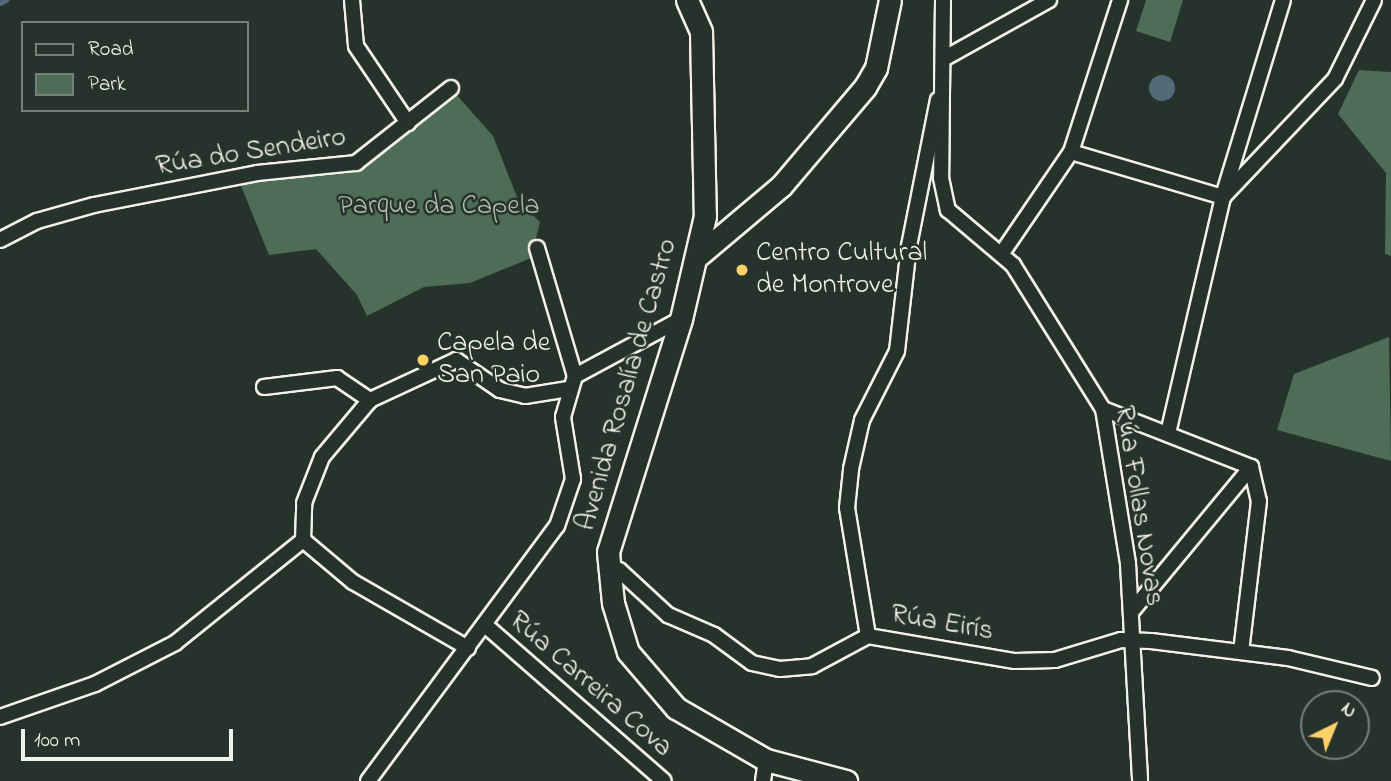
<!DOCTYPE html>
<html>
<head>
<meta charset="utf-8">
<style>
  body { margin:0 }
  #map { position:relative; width:1391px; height:781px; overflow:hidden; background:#26332d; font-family:"Indie Flower",sans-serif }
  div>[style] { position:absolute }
  .green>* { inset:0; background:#4e6d57 }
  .water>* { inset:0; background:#526a76 }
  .round { border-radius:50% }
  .stream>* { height:4.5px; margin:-2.25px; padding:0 2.25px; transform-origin:2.25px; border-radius:2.25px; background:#526a76 }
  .roads { filter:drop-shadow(2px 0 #f4f1e8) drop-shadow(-2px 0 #f4f1e8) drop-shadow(0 2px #f4f1e8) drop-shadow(0 -2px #f4f1e8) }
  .street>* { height:14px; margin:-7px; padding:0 7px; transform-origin:7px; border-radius:7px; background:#26332d }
  .secondary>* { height:21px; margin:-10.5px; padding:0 10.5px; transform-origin:10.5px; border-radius:10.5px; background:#26332d }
  .dots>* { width:19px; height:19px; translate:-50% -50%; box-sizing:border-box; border:4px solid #26332d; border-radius:50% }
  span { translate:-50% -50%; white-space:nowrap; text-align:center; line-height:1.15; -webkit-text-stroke:5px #26332d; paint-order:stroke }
  .street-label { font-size:28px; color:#f4f1e8 }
  .park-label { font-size:28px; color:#b2bcae }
  .poi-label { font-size:28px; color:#f4f1e8 }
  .left { translate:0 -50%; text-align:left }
  .legend { position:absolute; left:21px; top:21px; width:228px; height:91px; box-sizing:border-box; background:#26332d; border:2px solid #787f78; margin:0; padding:9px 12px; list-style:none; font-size:21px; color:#f4f1e8 }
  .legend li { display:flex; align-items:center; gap:14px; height:35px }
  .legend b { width:35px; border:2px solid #787f78 }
  .north { position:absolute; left:1300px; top:690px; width:70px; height:70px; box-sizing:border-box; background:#26332d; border:2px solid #787f78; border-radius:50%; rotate:43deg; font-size:19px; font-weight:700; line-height:28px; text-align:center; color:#f4f1e8 }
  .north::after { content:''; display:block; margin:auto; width:24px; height:32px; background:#ffd166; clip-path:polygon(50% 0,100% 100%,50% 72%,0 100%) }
  .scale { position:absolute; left:21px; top:729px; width:212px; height:32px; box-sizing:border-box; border:4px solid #f4f1e8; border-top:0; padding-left:9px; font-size:21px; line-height:24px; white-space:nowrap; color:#f4f1e8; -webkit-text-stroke:5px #26332d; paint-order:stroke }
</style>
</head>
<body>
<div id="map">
  <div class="green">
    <i style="clip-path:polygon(1146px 0,1183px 0,1170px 42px,1136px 31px)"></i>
    <i style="clip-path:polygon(1359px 70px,1391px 72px,1391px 256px,1385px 254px,1386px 173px,1338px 114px)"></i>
    <i style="clip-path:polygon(455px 93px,493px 136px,519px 202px,540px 222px,531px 258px,470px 283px,424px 287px,367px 316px,357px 295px,316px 249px,269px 255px,239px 181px,361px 168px)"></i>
    <i style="clip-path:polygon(1389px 337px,1391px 461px,1277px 430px,1294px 374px)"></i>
  </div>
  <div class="water">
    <i class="round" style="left:1149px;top:75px;width:26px;height:26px"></i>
  </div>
  <div class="stream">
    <i style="left:0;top:3px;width:7px;rotate:-27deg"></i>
  </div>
  <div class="roads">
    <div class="street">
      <i style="left:352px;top:0;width:46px;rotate:85deg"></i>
      <i style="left:356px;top:46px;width:93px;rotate:56deg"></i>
      <i style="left:943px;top:0;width:178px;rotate:90.6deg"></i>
      <i style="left:941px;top:178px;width:33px;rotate:78deg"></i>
      <i style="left:948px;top:210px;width:85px;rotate:40.2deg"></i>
      <i style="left:1013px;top:265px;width:170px;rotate:58deg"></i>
      <i style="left:1103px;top:409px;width:157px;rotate:80.8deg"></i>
      <i style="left:1128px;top:564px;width:217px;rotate:86.8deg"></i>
      <i style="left:945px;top:58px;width:119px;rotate:-29.1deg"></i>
      <i style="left:1071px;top:152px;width:159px;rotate:16.5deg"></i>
      <i style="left:1223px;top:197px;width:243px;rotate:103.1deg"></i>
      <i style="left:1223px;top:196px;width:205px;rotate:-73deg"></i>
      <i style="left:1223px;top:197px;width:163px;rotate:-46.5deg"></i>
      <i style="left:1335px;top:79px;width:88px;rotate:-63.7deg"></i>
      <i style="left:0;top:240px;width:42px;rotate:-27.2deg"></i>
      <i style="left:37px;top:221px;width:59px;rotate:-15.7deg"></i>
      <i style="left:94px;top:205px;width:166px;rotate:-11.1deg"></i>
      <i style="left:257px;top:173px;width:100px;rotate:-5.8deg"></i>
      <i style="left:356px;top:163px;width:121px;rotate:-38.3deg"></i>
      <i style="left:537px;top:248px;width:134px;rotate:73.5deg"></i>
      <i style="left:1002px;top:253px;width:122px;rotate:-55.7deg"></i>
      <i style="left:1071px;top:152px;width:160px;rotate:-72.1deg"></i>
      <i style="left:264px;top:387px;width:74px;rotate:-7deg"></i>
      <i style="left:337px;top:378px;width:40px;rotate:34deg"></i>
      <i style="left:1103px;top:409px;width:159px;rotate:21.4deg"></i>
      <i style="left:1251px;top:467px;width:35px;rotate:77deg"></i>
      <i style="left:1259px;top:501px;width:152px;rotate:96.8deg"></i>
      <i style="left:610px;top:570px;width:9px"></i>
      <i style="left:619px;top:570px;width:67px;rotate:42.6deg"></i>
      <i style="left:668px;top:615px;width:50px;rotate:23.5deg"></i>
      <i style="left:714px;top:635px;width:47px;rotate:36.4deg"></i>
      <i style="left:752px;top:663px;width:29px;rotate:12deg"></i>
      <i style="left:780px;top:669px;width:32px;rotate:-5deg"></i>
      <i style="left:812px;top:666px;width:64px;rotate:-28.2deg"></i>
      <i style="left:868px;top:636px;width:149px;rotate:9.7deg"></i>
      <i style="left:1015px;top:661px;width:40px;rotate:-1.4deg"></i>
      <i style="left:1055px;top:660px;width:69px;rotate:-16.9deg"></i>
      <i style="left:1121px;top:640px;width:30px;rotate:2deg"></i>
      <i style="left:1151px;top:641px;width:138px;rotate:7.1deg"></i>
      <i style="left:1288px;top:658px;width:86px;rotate:13.4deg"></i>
      <i style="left:1132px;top:611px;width:187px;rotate:-50.4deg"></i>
      <i style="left:485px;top:625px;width:237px;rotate:41.1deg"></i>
      <i style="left:868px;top:636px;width:130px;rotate:-99.3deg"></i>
      <i style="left:847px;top:508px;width:39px;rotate:-84deg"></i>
      <i style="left:851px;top:469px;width:50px;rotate:-77.3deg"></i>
      <i style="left:862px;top:420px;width:77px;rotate:-63.1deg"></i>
      <i style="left:897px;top:351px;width:106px;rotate:-83.5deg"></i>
      <i style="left:909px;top:246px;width:149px;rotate:-78.8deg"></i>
      <i style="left:468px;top:648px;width:133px;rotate:-150.1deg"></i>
      <i style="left:353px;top:582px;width:65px;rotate:-140deg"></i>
      <i style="left:303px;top:540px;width:37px;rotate:-88deg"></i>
      <i style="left:304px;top:503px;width:49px;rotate:-68.6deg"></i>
      <i style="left:322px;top:457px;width:75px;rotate:-49.9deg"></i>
      <i style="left:370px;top:400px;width:95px;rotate:-24.9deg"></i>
      <i style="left:456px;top:360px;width:53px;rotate:34.3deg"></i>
      <i style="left:500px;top:390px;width:26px;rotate:13deg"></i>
      <i style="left:525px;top:396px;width:44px;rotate:-9.2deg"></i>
      <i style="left:0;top:717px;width:101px;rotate:-19.2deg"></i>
      <i style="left:95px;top:684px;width:90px;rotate:-27.1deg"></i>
      <i style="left:175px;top:643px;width:164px;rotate:-38.8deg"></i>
      <i style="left:368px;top:781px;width:317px;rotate:-53.5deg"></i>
      <i style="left:557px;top:526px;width:50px;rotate:-71.2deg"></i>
      <i style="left:573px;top:479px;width:63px;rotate:-99.2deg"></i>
      <i style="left:563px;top:417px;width:43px;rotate:-73.7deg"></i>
      <i style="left:575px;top:376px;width:120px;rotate:-28.3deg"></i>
      <i style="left:763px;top:781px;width:21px;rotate:-82deg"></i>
    </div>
    <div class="secondary">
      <i style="left:687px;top:0;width:35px;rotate:66deg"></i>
      <i style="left:701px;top:32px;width:184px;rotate:88.8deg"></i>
      <i style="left:705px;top:216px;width:106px;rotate:103.1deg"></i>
      <i style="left:681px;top:319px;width:244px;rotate:107.4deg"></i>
      <i style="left:608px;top:552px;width:51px;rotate:84.4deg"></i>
      <i style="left:613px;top:603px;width:51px;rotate:73deg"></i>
      <i style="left:628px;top:652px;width:74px;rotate:49.4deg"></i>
      <i style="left:676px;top:708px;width:104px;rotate:30deg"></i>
      <i style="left:766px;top:760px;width:83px;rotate:14.7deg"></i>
      <i style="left:699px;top:255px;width:107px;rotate:-40.1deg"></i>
      <i style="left:781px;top:186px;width:130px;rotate:-49.7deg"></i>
      <i style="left:865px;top:87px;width:22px;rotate:-60deg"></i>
      <i style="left:876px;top:68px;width:69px;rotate:-78.4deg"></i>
    </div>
  </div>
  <div class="dots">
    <i style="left:742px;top:270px;background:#ffd166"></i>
    <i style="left:423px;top:360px;background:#ffd166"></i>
  </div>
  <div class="street-label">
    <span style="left:251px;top:153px;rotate:-9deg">Rúa do Sendeiro</span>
    <span style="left:628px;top:385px;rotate:-74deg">Avenida Rosalía de Castro</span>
    <span style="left:1138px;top:506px;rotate:81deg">Rúa Follas Novas</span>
    <span style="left:942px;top:624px;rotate:10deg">Rúa Eirís</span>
    <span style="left:590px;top:685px;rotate:41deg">Rúa Carreira Cova</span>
  </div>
  <div class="park-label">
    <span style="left:439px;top:207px">Parque da Capela</span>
  </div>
  <div class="poi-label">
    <span class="left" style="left:756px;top:270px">Centro Cultural<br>de Montrove</span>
    <span class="left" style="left:437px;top:360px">Capela de<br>San Paio</span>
  </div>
  <ul class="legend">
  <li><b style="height:9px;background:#26332d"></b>Road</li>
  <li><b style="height:19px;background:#4e6d57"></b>Park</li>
  </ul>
  <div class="north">N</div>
  <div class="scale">100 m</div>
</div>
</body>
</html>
